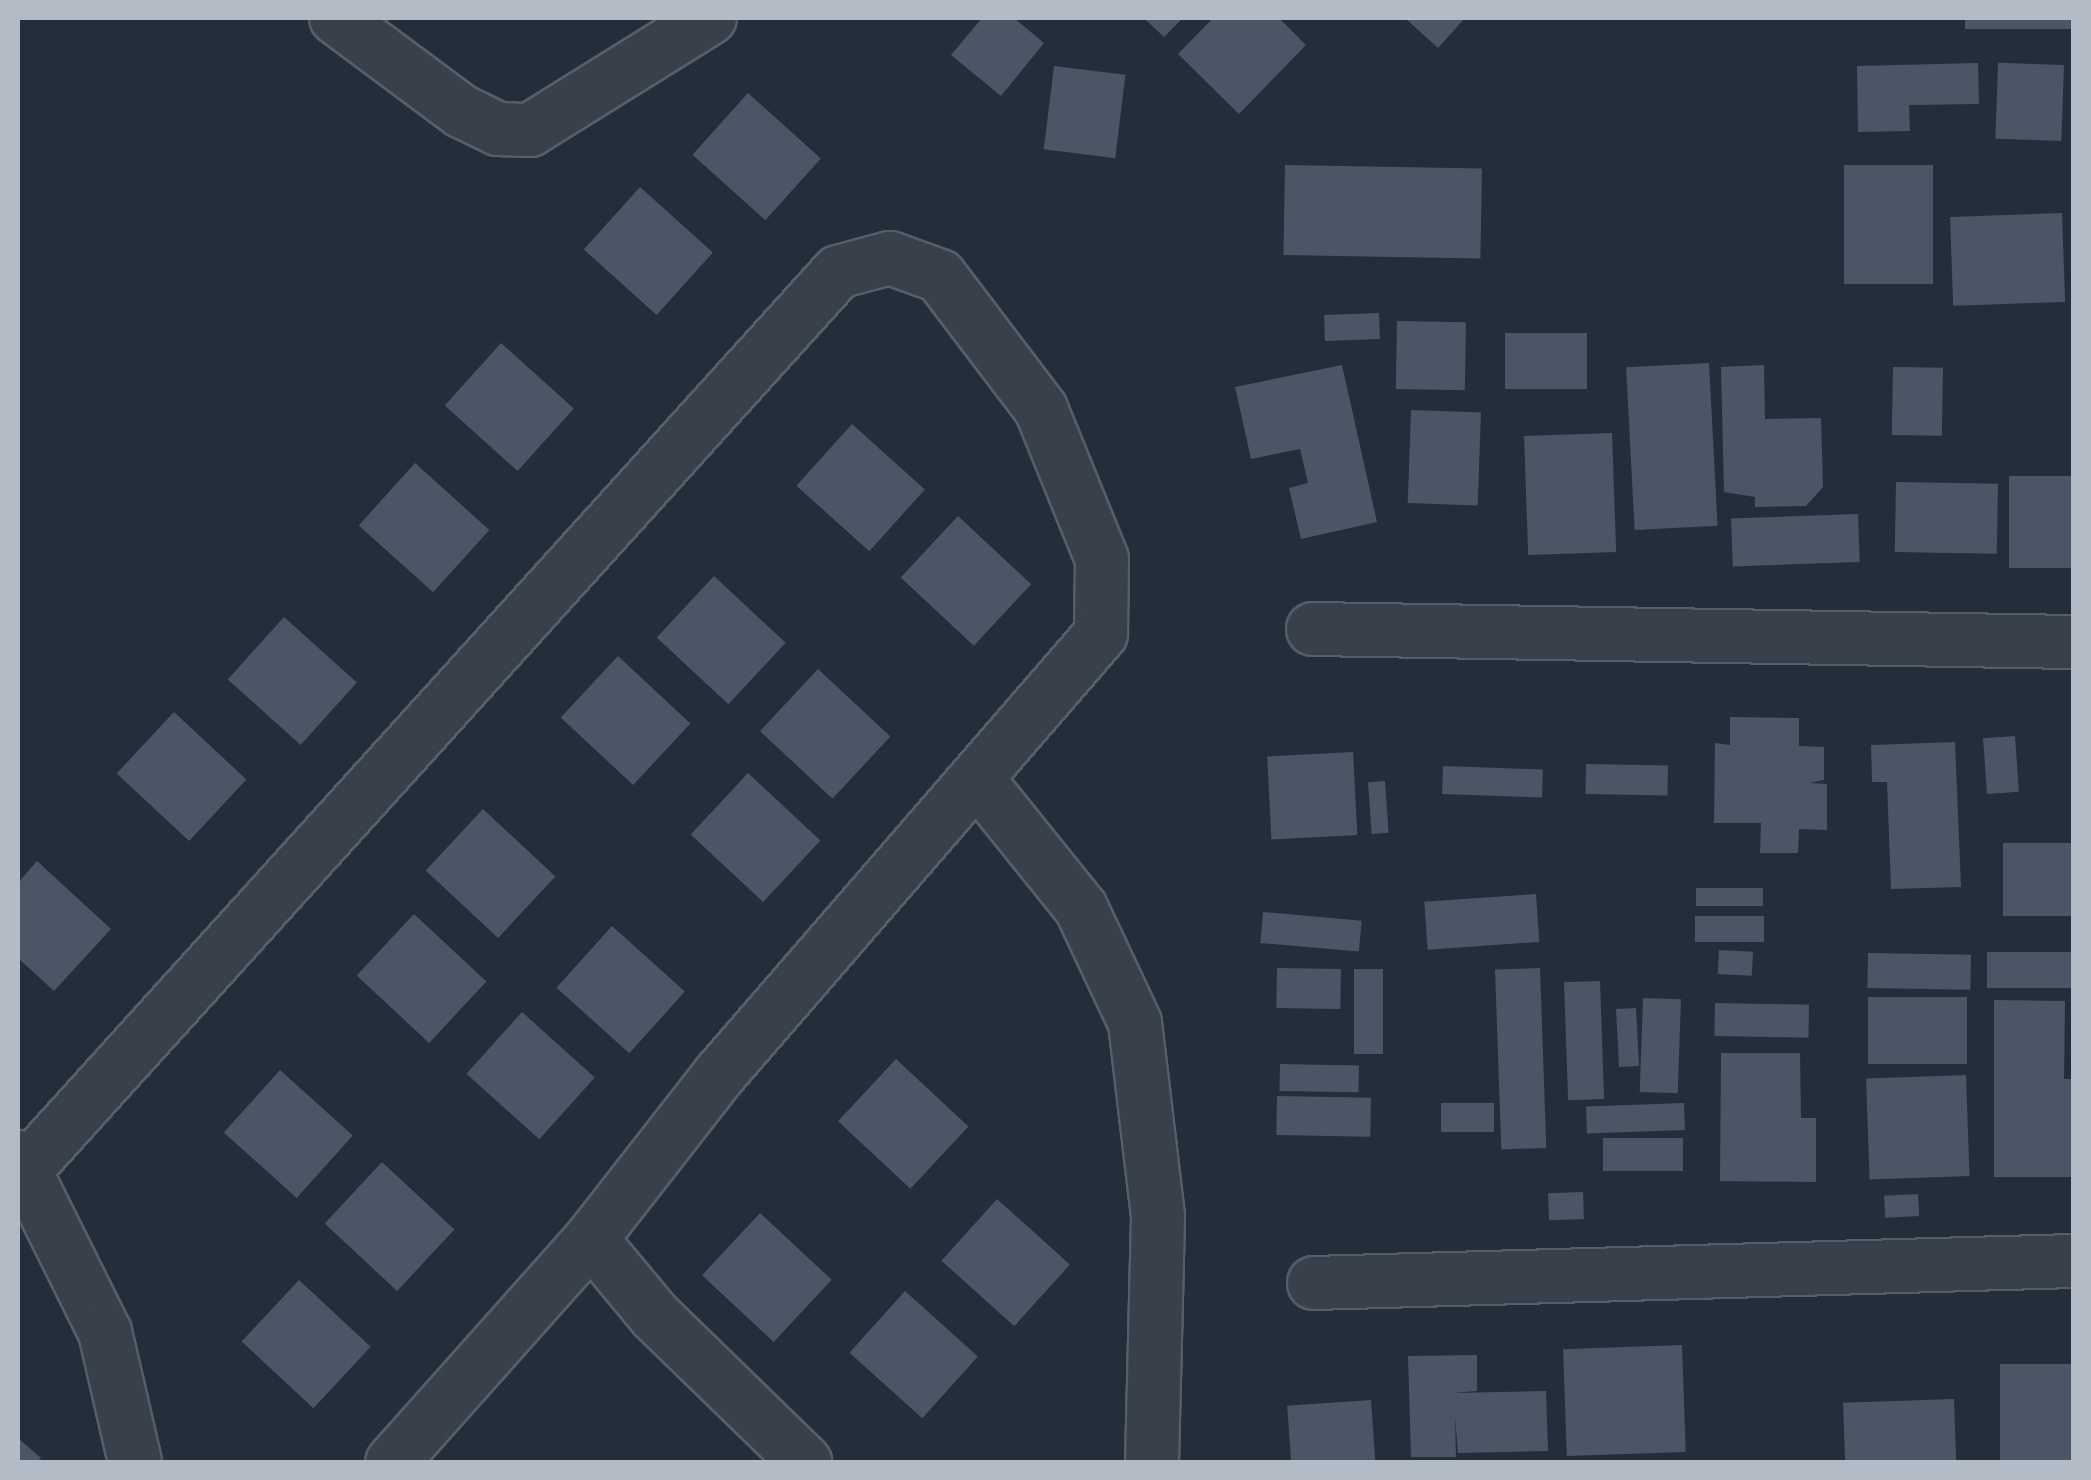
<!DOCTYPE html>
<html>
<head>
<meta charset="utf-8">
<style>
  body { margin:0 }
  #map { position:relative; width:2091px; height:1480px; overflow:hidden; background:#242e3b; font-family:Cabin,sans-serif }
  div>[style] { position:absolute }
  .building>* { inset:0; background:#4a5665; transform-origin:0 0 }
  .roads { filter:drop-shadow(2px 0 #565e69) drop-shadow(-2px 0 #565e69) drop-shadow(0 2px #565e69) drop-shadow(0 -2px #565e69) }
  .minor>* { height:52px; margin:-26px; padding:0 26px; transform-origin:26px; border-radius:26px; background:#38404b }
  span { translate:-50% -50%; white-space:nowrap; text-align:center; line-height:1.15; -webkit-text-stroke:8px #1d2530; paint-order:stroke }
  .frame { position:absolute; inset:0; border:20px solid #b3bbc7; pointer-events:none }
</style>
</head>
<body>
<div id="map">
  <div class="building">
    <i style="clip-path:polygon(982px 18px,1014px 18px,1044px 43px,1001px 96px,951px 55px)"></i>
    <i style="clip-path:polygon(1144px 18px,1183px 18px,1164px 37px)"></i>
    <i style="clip-path:polygon(1213px 18px,1279px 18px,1306px 45px,1239px 114px,1178px 54px)"></i>
    <i style="clip-path:polygon(1405px 18px,1465px 18px,1438px 48px)"></i>
    <i style="left:1965px;top:18px;width:109px;height:11px"></i>
    <i style="clip-path:polygon(1978px 63px,1979px 104px,1909px 105px,1910px 131px,1858px 132px,1857px 66px)"></i>
    <i style="left:2064px;top:65px;width:76px;height:66px;rotate:92deg"></i>
    <i style="left:1054px;top:66px;width:72px;height:84px;rotate:7deg"></i>
    <i style="left:748px;top:93px;width:98px;height:83px;rotate:42deg"></i>
    <i style="left:1285px;top:165px;width:197px;height:90px;rotate:1deg"></i>
    <i style="left:1844px;top:165px;width:89px;height:119px"></i>
    <i style="left:640px;top:187px;width:98px;height:84px;rotate:42deg"></i>
    <i style="left:2062px;top:213px;width:89px;height:112px;rotate:88deg"></i>
    <i style="left:1379px;top:313px;width:26px;height:55px;rotate:88deg"></i>
    <i style="left:1397px;top:321px;width:69px;height:68px;rotate:1deg"></i>
    <i style="left:1505px;top:333px;width:82px;height:56px"></i>
    <i style="left:501px;top:343px;width:98px;height:84px;rotate:42deg"></i>
    <i style="left:1709px;top:363px;width:163px;height:83px;rotate:87deg"></i>
    <i style="clip-path:polygon(1342px 365px,1377px 522px,1301px 539px,1289px 488px,1308px 483px,1300px 449px,1251px 459px,1235px 387px)"></i>
    <i style="clip-path:polygon(1764px 365px,1765px 419px,1821px 418px,1823px 487px,1806px 506px,1755px 507px,1755px 497px,1724px 492px,1721px 367px)"></i>
    <i style="left:1893px;top:367px;width:50px;height:68px;rotate:1deg"></i>
    <i style="left:1411px;top:410px;width:70px;height:93px;rotate:2deg"></i>
    <i style="left:852px;top:424px;width:98px;height:83px;rotate:42deg"></i>
    <i style="left:1612px;top:433px;width:119px;height:88px;rotate:88deg"></i>
    <i style="left:415px;top:463px;width:100px;height:84px;rotate:42deg"></i>
    <i style="left:2074px;top:476px;width:92px;height:65px;rotate:90deg"></i>
    <i style="left:1896px;top:482px;width:102px;height:70px;rotate:1deg"></i>
    <i style="left:1858px;top:514px;width:48px;height:127px;rotate:88deg"></i>
    <i style="left:958px;top:516px;width:100px;height:84px;rotate:43deg"></i>
    <i style="left:714px;top:576px;width:98px;height:84px;rotate:43deg"></i>
    <i style="left:284px;top:617px;width:98px;height:84px;rotate:42deg"></i>
    <i style="left:618px;top:656px;width:99px;height:84px;rotate:43deg"></i>
    <i style="left:818px;top:669px;width:99px;height:85px;rotate:43deg"></i>
    <i style="left:174px;top:712px;width:99px;height:84px;rotate:43deg"></i>
    <i style="clip-path:polygon(1730px 717px,1799px 718px,1799px 746px,1824px 747px,1824px 780px,1809px 783px,1827px 784px,1827px 830px,1799px 829px,1798px 853px,1760px 853px,1761px 823px,1714px 823px,1715px 743px,1730px 745px)"></i>
    <i style="left:2015px;top:736px;width:56px;height:32px;rotate:86deg"></i>
    <i style="clip-path:polygon(1955px 742px,1961px 887px,1891px 889px,1887px 782px,1872px 782px,1871px 745px)"></i>
    <i style="left:1353px;top:752px;width:83px;height:86px;rotate:87deg"></i>
    <i style="left:1586px;top:764px;width:82px;height:30px;rotate:1deg"></i>
    <i style="left:1443px;top:766px;width:100px;height:28px;rotate:2deg"></i>
    <i style="left:748px;top:773px;width:99px;height:84px;rotate:43deg"></i>
    <i style="left:1385px;top:781px;width:52px;height:17px;rotate:86deg"></i>
    <i style="left:483px;top:809px;width:99px;height:84px;rotate:43deg"></i>
    <i style="left:2074px;top:843px;width:73px;height:71px;rotate:90deg"></i>
    <i style="clip-path:polygon(37px 861px,111px 929px,54px 991px,18px 958px,18px 883px)"></i>
    <i style="left:1696px;top:888px;width:67px;height:18px"></i>
    <i style="left:1536px;top:894px;width:48px;height:112px;rotate:86deg"></i>
    <i style="left:1263px;top:912px;width:99px;height:31px;rotate:5deg"></i>
    <i style="left:414px;top:914px;width:99px;height:84px;rotate:43deg"></i>
    <i style="left:1695px;top:916px;width:69px;height:26px"></i>
    <i style="left:612px;top:926px;width:98px;height:83px;rotate:42deg"></i>
    <i style="left:1719px;top:950px;width:34px;height:24px;rotate:3deg"></i>
    <i style="left:2074px;top:952px;width:36px;height:87px;rotate:90deg"></i>
    <i style="left:1868px;top:953px;width:103px;height:35px;rotate:1deg"></i>
    <i style="left:1277px;top:968px;width:64px;height:40px;rotate:1deg"></i>
    <i style="left:1540px;top:968px;width:180px;height:45px;rotate:88deg"></i>
    <i style="left:1354px;top:969px;width:29px;height:85px"></i>
    <i style="left:1600px;top:981px;width:118px;height:36px;rotate:88deg"></i>
    <i style="left:1868px;top:997px;width:99px;height:67px"></i>
    <i style="left:1643px;top:998px;width:38px;height:94px;rotate:2deg"></i>
    <i style="clip-path:polygon(1994px 1000px,2065px 1001px,2064px 1079px,2074px 1079px,2074px 1177px,1994px 1177px)"></i>
    <i style="left:1715px;top:1003px;width:94px;height:33px;rotate:1deg"></i>
    <i style="left:1636px;top:1008px;width:58px;height:20px;rotate:87deg"></i>
    <i style="left:522px;top:1012px;width:98px;height:83px;rotate:42deg"></i>
    <i style="clip-path:polygon(1721px 1053px,1800px 1053px,1801px 1118px,1816px 1118px,1816px 1182px,1720px 1181px)"></i>
    <i style="left:896px;top:1059px;width:99px;height:85px;rotate:43deg"></i>
    <i style="left:1280px;top:1064px;width:79px;height:27px;rotate:1deg"></i>
    <i style="left:280px;top:1070px;width:98px;height:84px;rotate:42deg"></i>
    <i style="left:1966px;top:1075px;width:101px;height:100px;rotate:88deg"></i>
    <i style="left:1277px;top:1096px;width:94px;height:39px;rotate:1deg"></i>
    <i style="left:1494px;top:1103px;width:29px;height:53px;rotate:90deg"></i>
    <i style="left:1684px;top:1103px;width:27px;height:98px;rotate:88deg"></i>
    <i style="left:1603px;top:1138px;width:80px;height:33px"></i>
    <i style="left:382px;top:1162px;width:99px;height:84px;rotate:43deg"></i>
    <i style="left:1583px;top:1192px;width:27px;height:35px;rotate:88deg"></i>
    <i style="left:1918px;top:1194px;width:22px;height:34px;rotate:87deg"></i>
    <i style="left:997px;top:1199px;width:98px;height:83px;rotate:42deg"></i>
    <i style="left:760px;top:1213px;width:98px;height:85px;rotate:43deg"></i>
    <i style="left:299px;top:1280px;width:98px;height:84px;rotate:43deg"></i>
    <i style="left:905px;top:1291px;width:98px;height:83px;rotate:42deg"></i>
    <i style="left:1682px;top:1345px;width:107px;height:119px;rotate:88deg"></i>
    <i style="clip-path:polygon(1477px 1355px,1477px 1391px,1451px 1393px,1546px 1391px,1548px 1451px,1458px 1453px,1455px 1416px,1456px 1457px,1411px 1457px,1408px 1356px)"></i>
    <i style="left:2000px;top:1364px;width:74px;height:98px"></i>
    <i style="left:1954px;top:1399px;width:63px;height:111px;rotate:88deg"></i>
    <i style="left:1371px;top:1400px;width:62px;height:84px;rotate:86deg"></i>
    <i style="clip-path:polygon(18px 1438px,41px 1458px,38px 1462px,18px 1462px)"></i>
  </div>
  <div class="roads">
    <div class="minor">
      <i style="left:336px;top:18px;width:156px;rotate:36.6deg"></i>
      <i style="left:461px;top:111px;width:41px;rotate:25.9deg"></i>
      <i style="left:498px;top:129px;width:32px;rotate:2deg"></i>
      <i style="left:530px;top:130px;width:212px;rotate:-31.9deg"></i>
      <i style="left:1313px;top:629px;width:761px;rotate:0.98deg"></i>
      <i style="left:978px;top:780px;width:164px;rotate:51.2deg"></i>
      <i style="left:1081px;top:908px;width:127px;rotate:64.8deg"></i>
      <i style="left:1135px;top:1023px;width:195px;rotate:83.2deg"></i>
      <i style="left:1158px;top:1217px;width:245px;rotate:91.4deg"></i>
      <i style="left:18px;top:1157px;width:195px;rotate:63.6deg"></i>
      <i style="left:105px;top:1332px;width:133px;rotate:77deg"></i>
      <i style="left:18px;top:1178px;width:1222px;rotate:-47.85deg"></i>
      <i style="left:838px;top:272px;width:54px;rotate:-15.1deg"></i>
      <i style="left:890px;top:258px;width:53px;rotate:19.8deg"></i>
      <i style="left:940px;top:276px;width:167px;rotate:52.8deg"></i>
      <i style="left:1041px;top:409px;width:162px;rotate:67.9deg"></i>
      <i style="left:1102px;top:559px;width:75px;rotate:90.8deg"></i>
      <i style="left:1101px;top:634px;width:583px;rotate:130.9deg"></i>
      <i style="left:719px;top:1075px;width:208px;rotate:128deg"></i>
      <i style="left:591px;top:1239px;width:299px;rotate:131.7deg"></i>
      <i style="left:591px;top:1239px;width:99px;rotate:50.3deg"></i>
      <i style="left:654px;top:1315px;width:211px;rotate:44.2deg"></i>
      <i style="left:1314px;top:1283px;width:760px;rotate:-1.66deg"></i>
    </div>
  </div>
  <div class="frame"></div>
</div>
</body>
</html>
